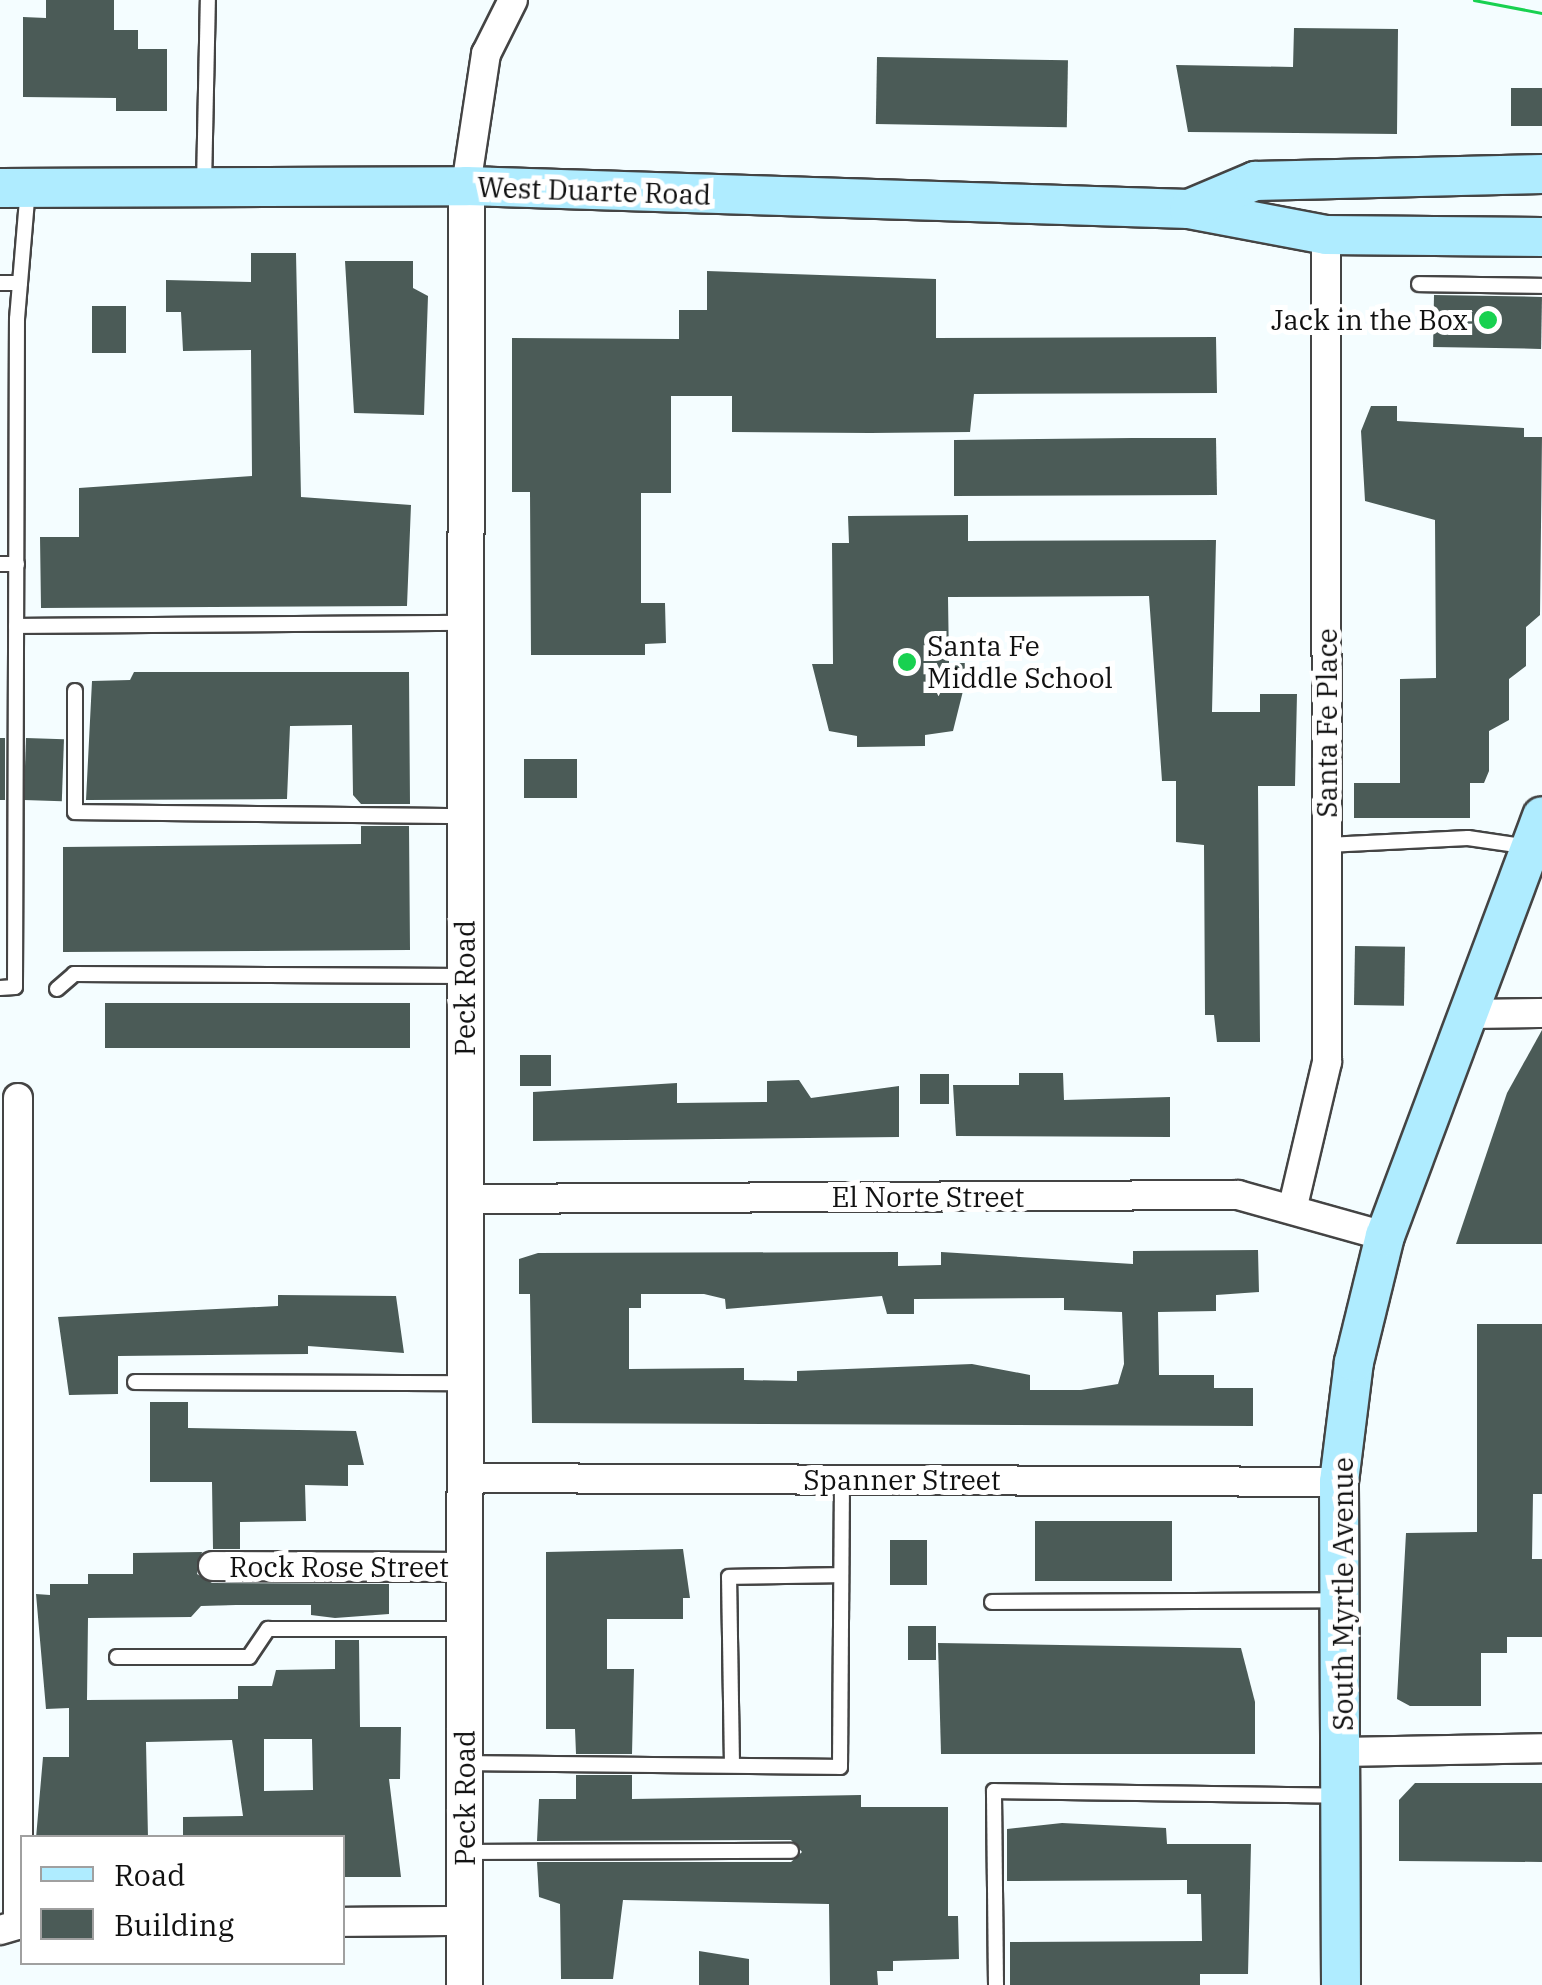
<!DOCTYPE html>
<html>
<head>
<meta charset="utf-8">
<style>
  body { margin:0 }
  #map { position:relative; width:1542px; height:1985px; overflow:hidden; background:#f4fdff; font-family:"IBM Plex Serif",serif }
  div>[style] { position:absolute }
  .building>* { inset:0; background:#4b5b57; transform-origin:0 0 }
  .roads { filter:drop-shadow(2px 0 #444) drop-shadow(-2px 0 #444) drop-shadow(0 2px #444) drop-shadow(0 -2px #444) }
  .service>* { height:14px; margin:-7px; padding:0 7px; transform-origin:7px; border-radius:7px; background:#fff }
  .minor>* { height:28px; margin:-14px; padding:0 14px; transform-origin:14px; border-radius:14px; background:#fff }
  .tertiary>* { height:35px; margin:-17.5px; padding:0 17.5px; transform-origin:17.5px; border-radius:17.5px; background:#fff }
  .secondary>* { height:38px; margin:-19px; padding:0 19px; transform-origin:19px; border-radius:19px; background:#afecff }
  .tram>* { height:2.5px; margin:-1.25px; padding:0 1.25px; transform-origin:1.25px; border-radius:1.25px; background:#18d150 }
  .dots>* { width:28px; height:28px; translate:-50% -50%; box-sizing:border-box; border:5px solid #fff; border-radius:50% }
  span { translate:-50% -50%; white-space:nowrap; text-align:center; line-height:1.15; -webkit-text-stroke:10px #fff; paint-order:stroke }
  .street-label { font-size:28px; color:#111 }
  .poi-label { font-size:28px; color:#111 }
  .right { translate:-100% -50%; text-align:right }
  .left { translate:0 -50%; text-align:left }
  .legend { position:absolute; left:20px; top:1835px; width:325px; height:130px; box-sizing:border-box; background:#fff; border:2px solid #a0a0a0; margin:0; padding:12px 18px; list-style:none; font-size:30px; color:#111 }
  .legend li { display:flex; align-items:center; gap:20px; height:50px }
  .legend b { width:50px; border:2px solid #a0a0a0 }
</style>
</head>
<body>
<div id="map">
  <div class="building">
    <i style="clip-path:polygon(46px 0,114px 0,114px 30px,138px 30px,138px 49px,167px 49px,167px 111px,116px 111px,116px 98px,23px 97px,23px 17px,46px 18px)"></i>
    <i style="clip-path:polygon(1294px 28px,1398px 29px,1397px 134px,1188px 132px,1176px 65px,1293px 67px)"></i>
    <i style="left:877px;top:57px;width:191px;height:67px;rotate:1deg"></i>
    <i style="left:1511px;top:88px;width:31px;height:38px"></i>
    <i style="clip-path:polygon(251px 253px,296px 253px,301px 497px,411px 505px,407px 606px,41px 608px,40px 537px,79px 537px,79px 488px,252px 476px,251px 350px,183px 351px,181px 312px,166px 312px,166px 280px,251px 282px)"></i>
    <i style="clip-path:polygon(345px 261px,413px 261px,413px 288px,428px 296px,424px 415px,354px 413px)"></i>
    <i style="clip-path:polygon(707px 271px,936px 279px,936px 338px,1216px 337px,1217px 393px,974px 394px,970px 432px,870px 433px,732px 432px,732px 396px,671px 396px,671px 493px,641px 493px,641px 603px,665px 603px,666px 643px,645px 644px,645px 655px,531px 655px,530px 492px,512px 492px,512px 338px,679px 339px,679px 310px,707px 310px)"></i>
    <i style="left:1434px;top:295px;width:108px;height:52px;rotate:1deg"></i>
    <i style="left:92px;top:306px;width:34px;height:47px"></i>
    <i style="clip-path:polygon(1371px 406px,1397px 406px,1397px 421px,1524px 428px,1524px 437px,1542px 437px,1540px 615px,1526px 627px,1526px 666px,1509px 679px,1509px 720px,1489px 731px,1489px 771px,1484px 783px,1470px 783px,1470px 818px,1354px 818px,1354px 783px,1400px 783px,1400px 679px,1436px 678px,1435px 520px,1365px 501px,1361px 431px)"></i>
    <i style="clip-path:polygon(1132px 438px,1216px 438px,1217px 495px,954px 496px,954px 440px)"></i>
    <i style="clip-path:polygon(968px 515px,968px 541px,1216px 540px,1212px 712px,1260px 712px,1260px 694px,1297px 694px,1295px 786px,1258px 786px,1260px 1042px,1217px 1042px,1214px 1015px,1205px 1015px,1204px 845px,1176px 842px,1176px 781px,1162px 781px,1149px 596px,948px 597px,949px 663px,970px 663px,953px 731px,925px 735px,925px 746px,857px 747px,857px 736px,829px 731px,812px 664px,833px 664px,832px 543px,849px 543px,848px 516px)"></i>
    <i style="clip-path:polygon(134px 672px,409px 672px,410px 804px,361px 804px,353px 795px,352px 725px,290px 726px,287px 799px,86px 800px,92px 681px,130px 680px)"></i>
    <i style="left:0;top:738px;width:5px;height:62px"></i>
    <i style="left:26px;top:738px;width:38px;height:62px;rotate:2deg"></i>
    <i style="left:577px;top:759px;width:39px;height:53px;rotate:90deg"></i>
    <i style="clip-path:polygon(361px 826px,409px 826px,410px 950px,63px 952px,63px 847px,361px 844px)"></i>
    <i style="left:1355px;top:946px;width:50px;height:59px;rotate:1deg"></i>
    <i style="left:410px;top:1003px;width:45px;height:305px;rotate:90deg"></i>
    <i style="clip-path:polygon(1542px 1030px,1542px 1244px,1456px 1244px,1507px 1093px)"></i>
    <i style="left:520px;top:1055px;width:31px;height:31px"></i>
    <i style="clip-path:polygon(1019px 1073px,1063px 1073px,1064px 1100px,1170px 1097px,1170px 1137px,956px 1136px,953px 1085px,1019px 1085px)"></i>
    <i style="left:920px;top:1074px;width:29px;height:30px"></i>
    <i style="clip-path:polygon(799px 1080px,811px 1098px,899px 1086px,899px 1137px,533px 1141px,533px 1092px,677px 1083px,677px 1103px,767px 1102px,767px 1081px)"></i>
    <i style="clip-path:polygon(evenodd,1258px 1250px,1259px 1292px,1216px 1295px,1216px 1311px,1158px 1312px,1159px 1375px,1214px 1375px,1214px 1388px,1253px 1388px,1253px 1426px,532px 1423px,530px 1294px,519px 1294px,519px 1259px,538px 1253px,898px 1252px,898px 1266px,941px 1265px,941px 1252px,1133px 1264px,1133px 1251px,1258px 1250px,641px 1294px,704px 1294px,725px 1299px,726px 1309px,882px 1296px,887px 1314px,914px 1314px,914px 1299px,1064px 1298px,1064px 1310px,1122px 1312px,1124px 1364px,1118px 1384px,1081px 1390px,1030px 1390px,1030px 1375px,972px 1364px,797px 1371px,797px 1381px,744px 1380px,744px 1368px,629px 1369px,629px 1308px,641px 1308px,641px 1294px)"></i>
    <i style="clip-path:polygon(278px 1295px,396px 1296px,404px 1353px,308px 1346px,308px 1354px,118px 1356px,118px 1394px,69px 1395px,58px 1317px,278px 1306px)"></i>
    <i style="clip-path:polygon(1477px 1324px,1542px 1324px,1542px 1494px,1533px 1494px,1532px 1559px,1542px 1559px,1542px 1637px,1507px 1637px,1507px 1653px,1481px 1653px,1481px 1706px,1410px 1706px,1397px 1699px,1406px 1533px,1477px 1532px)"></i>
    <i style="clip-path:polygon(150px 1402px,188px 1402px,188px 1428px,356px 1431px,364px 1465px,348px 1465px,348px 1486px,305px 1485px,306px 1521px,240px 1522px,240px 1549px,213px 1549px,212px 1482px,150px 1482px)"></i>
    <i style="left:1035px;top:1521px;width:137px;height:60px"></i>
    <i style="left:890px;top:1540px;width:37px;height:45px"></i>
    <i style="clip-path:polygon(683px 1549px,690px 1598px,683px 1598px,683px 1619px,607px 1619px,607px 1669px,634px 1669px,632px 1754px,576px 1754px,575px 1729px,546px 1729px,546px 1552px)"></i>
    <i style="clip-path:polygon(evenodd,202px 1552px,197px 1574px,212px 1583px,389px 1584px,389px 1614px,335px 1618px,311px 1615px,311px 1605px,236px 1605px,201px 1606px,191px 1617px,88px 1618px,87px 1700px,238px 1699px,238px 1686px,272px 1686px,276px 1670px,335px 1669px,335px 1640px,359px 1640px,360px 1727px,401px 1727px,400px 1779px,389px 1779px,401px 1877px,345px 1877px,342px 1838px,183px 1838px,183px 1817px,243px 1816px,232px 1740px,146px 1742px,148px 1838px,36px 1838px,43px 1757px,69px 1757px,69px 1708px,46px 1709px,36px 1594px,50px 1595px,50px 1584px,88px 1584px,88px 1574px,133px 1574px,133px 1553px,202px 1552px,264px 1739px,312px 1739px,313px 1790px,264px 1791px,264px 1739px)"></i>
    <i style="left:936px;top:1626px;width:34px;height:28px;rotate:90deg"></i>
    <i style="clip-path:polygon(938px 1643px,1241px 1648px,1255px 1702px,1255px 1754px,941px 1754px)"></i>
    <i style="clip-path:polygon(576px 1775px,632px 1775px,632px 1799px,861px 1795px,861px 1807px,948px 1807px,948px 1916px,958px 1916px,959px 1959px,893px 1961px,893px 1971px,877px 1971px,878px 1985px,830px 1985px,829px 1904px,623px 1900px,613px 1979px,561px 1979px,560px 1904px,539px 1897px,537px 1862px,791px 1862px,802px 1852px,791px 1840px,537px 1841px,539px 1799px,576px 1799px)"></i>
    <i style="clip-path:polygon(1415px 1783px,1542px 1783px,1542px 1862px,1399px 1861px,1399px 1800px)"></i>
    <i style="clip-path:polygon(1062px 1823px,1166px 1828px,1167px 1844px,1251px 1844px,1248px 1974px,1200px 1974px,1200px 1985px,1010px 1985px,1010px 1942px,1202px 1941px,1201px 1894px,1187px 1894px,1187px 1880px,1007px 1881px,1007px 1829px)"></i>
    <i style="clip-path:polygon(699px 1951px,749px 1959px,749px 1985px,699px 1985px)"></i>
  </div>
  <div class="roads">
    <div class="service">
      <i style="left:204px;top:185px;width:185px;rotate:-88.8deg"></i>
      <i style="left:0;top:283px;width:20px"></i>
      <i style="left:1419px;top:284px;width:123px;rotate:0.9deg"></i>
      <i style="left:0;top:564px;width:17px"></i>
      <i style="left:16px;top:626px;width:449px;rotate:-0.4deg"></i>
      <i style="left:75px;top:691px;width:121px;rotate:90deg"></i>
      <i style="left:75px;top:812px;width:389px;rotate:0.6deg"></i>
      <i style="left:1327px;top:845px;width:141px;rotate:-2.8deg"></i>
      <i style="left:1468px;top:838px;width:63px;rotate:8.3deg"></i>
      <i style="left:0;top:988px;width:15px;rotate:-4deg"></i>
      <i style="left:15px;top:987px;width:668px;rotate:-89.83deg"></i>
      <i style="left:17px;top:319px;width:130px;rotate:-85.2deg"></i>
      <i style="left:57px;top:989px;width:23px;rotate:-41deg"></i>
      <i style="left:74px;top:974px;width:390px;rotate:0.3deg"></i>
      <i style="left:135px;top:1382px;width:329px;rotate:0.2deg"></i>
      <i style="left:992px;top:1602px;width:347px;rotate:-0.3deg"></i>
      <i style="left:117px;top:1657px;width:132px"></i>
      <i style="left:249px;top:1657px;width:34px;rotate:-56deg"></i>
      <i style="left:268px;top:1629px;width:197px"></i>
      <i style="left:465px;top:1763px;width:375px;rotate:0.6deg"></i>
      <i style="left:840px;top:1767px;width:288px;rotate:-89.6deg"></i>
      <i style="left:732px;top:1765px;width:188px;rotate:-90.9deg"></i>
      <i style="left:729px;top:1577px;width:112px;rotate:-1deg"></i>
      <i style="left:465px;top:1852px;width:326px;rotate:-0.2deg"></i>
      <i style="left:996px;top:1985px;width:194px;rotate:-90.6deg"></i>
      <i style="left:994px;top:1791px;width:342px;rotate:0.8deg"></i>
    </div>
    <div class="minor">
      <i style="left:466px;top:186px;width:134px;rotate:-81.4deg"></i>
      <i style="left:486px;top:54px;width:60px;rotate:-63.4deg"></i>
      <i style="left:1468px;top:1014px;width:74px;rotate:-0.8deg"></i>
      <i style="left:465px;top:1199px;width:773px;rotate:-0.3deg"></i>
      <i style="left:1238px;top:1195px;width:153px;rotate:15.6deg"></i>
      <i style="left:1293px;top:1206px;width:148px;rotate:-76.7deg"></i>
      <i style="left:1327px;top:1062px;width:827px;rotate:-90.07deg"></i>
      <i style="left:465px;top:1478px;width:874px;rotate:0.26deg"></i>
      <i style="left:213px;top:1566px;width:252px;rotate:0.2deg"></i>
      <i style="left:1342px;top:1752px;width:200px;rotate:-1.1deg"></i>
      <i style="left:342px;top:1922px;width:123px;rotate:-0.5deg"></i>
      <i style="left:0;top:1930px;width:19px;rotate:-16deg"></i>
      <i style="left:18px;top:1925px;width:827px;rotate:-90deg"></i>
    </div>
    <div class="tertiary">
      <i style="left:464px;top:1985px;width:1799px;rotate:-89.94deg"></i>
    </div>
    <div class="secondary">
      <i style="left:0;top:188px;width:466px;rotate:-0.2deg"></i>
      <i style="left:466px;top:186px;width:723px;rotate:1.82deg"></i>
      <i style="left:1189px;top:209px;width:139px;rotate:10.7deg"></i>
      <i style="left:1326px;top:235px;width:216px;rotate:0.5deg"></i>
      <i style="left:1189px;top:209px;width:72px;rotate:-23deg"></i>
      <i style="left:1255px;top:181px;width:287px;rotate:-1.4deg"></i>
      <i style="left:1341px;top:1985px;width:503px;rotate:-90.23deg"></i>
      <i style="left:1339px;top:1482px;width:121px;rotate:-82.9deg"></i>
      <i style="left:1354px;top:1362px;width:130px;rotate:-76.2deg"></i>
      <i style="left:1385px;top:1236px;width:448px;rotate:-69.5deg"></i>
    </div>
  </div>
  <div class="tram">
    <i style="left:1474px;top:0;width:69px;rotate:10.8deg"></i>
  </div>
  <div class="dots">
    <i style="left:1488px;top:320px;background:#18d150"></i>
    <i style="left:907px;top:662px;background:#18d150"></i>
  </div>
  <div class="street-label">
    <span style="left:594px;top:191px;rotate:2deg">West Duarte Road</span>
    <span style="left:1327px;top:723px;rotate:-90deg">Santa Fe Place</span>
    <span style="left:465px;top:988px;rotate:-90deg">Peck Road</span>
    <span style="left:928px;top:1197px">El Norte Street</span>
    <span style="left:902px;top:1480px">Spanner Street</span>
    <span style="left:339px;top:1567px">Rock Rose Street</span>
    <span style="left:1343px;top:1594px;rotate:-90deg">South Myrtle Avenue</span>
    <span style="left:465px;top:1798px;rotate:-90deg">Peck Road</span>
  </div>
  <div class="poi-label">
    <span class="right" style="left:1468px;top:320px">Jack in the Box</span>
    <span class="left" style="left:927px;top:662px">Santa Fe<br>Middle School</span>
  </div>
  <ul class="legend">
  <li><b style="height:12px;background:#afecff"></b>Road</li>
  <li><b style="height:28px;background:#4b5b57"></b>Building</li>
  </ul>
</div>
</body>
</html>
